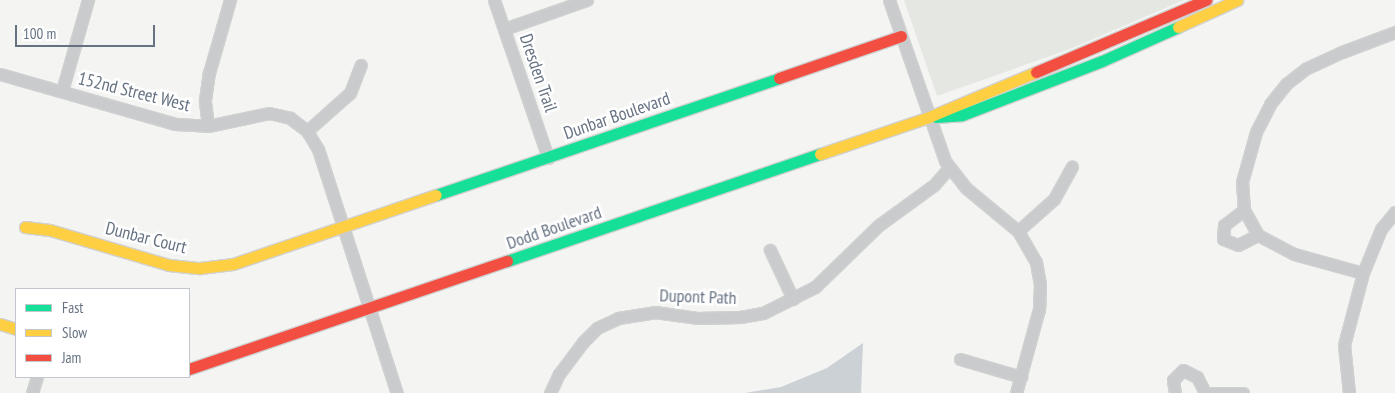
<!DOCTYPE html>
<html>
<head>
<meta charset="utf-8">
<style>
  body { margin:0 }
  #map { position:relative; width:1395px; height:393px; overflow:hidden; background:#f4f5f3; font-family:"PT Sans Narrow",sans-serif }
  div>[style] { position:absolute }
  .green>* { inset:0; background:#e4e7e2 }
  .water>* { inset:0; background:#cbd1d5 }
  .roads { filter:drop-shadow(1px 0 #d0d1d1) drop-shadow(-1px 0 #d0d1d1) drop-shadow(0 1px #d0d1d1) drop-shadow(0 -1px #d0d1d1) }
  .street>* { height:11px; margin:-5.5px; padding:0 5.5px; transform-origin:5.5px; border-radius:5.5px; background:#cacbcd }
  .fast>* { height:11px; margin:-5.5px; padding:0 5.5px; transform-origin:5.5px; border-radius:5.5px; background:#16e098 }
  .slow>* { height:11px; margin:-5.5px; padding:0 5.5px; transform-origin:5.5px; border-radius:5.5px; background:#ffcf43 }
  .jam>* { height:11px; margin:-5.5px; padding:0 5.5px; transform-origin:5.5px; border-radius:5.5px; background:#f24e42 }
  span { translate:-50% -50%; white-space:nowrap; text-align:center; line-height:1.15; -webkit-text-stroke:5px #fff; paint-order:stroke }
  .street-label { font-size:18px; color:#667282 }
  .legend { position:absolute; left:15px; top:288px; width:175px; height:90px; box-sizing:border-box; background:#fff; border:1px solid #c2c7cd; margin:0; padding:6px 9px; list-style:none; font-size:15px; color:#667282 }
  .legend li { display:flex; align-items:center; gap:10px; height:25px }
  .legend b { width:25px; border:1px solid #c2c7cd }
  .scale { position:absolute; left:15px; top:25px; width:140px; height:22px; box-sizing:border-box; border:2px solid #667282; border-top:0; padding-left:6px; font-size:15px; line-height:18px; white-space:nowrap; color:#667282; -webkit-text-stroke:4px #fff; paint-order:stroke }
</style>
</head>
<body>
<div id="map">
  <div class="green">
    <i style="clip-path:polygon(904px 0,1184px 0,1070px 49px,937px 96px)"></i>
  </div>
  <div class="water">
    <i style="clip-path:polygon(863px 343px,861px 393px,745px 393px,781px 387px,827px 368px)"></i>
  </div>
  <div class="roads">
    <div class="street">
      <i style="left:494px;top:0;width:167px;rotate:71.1deg"></i>
      <i style="left:889px;top:0;width:170px;rotate:70.8deg"></i>
      <i style="left:945px;top:161px;width:34px;rotate:52deg"></i>
      <i style="left:966px;top:188px;width:67px;rotate:39.6deg"></i>
      <i style="left:1018px;top:231px;width:36px;rotate:60deg"></i>
      <i style="left:1036px;top:262px;width:22px;rotate:80deg"></i>
      <i style="left:1040px;top:284px;width:25px;rotate:92deg"></i>
      <i style="left:1039px;top:309px;width:87px;rotate:105.3deg"></i>
      <i style="left:504px;top:29px;width:88px;rotate:-19.3deg"></i>
      <i style="left:0;top:74px;width:182px;rotate:15.9deg"></i>
      <i style="left:175px;top:124px;width:33px;rotate:3deg"></i>
      <i style="left:208px;top:126px;width:62px;rotate:-12deg"></i>
      <i style="left:269px;top:113px;width:22px;rotate:13deg"></i>
      <i style="left:290px;top:118px;width:21px;rotate:37deg"></i>
      <i style="left:307px;top:131px;width:21px;rotate:59deg"></i>
      <i style="left:318px;top:149px;width:256px;rotate:72.1deg"></i>
      <i style="left:62px;top:91px;width:95px;rotate:-74.1deg"></i>
      <i style="left:208px;top:126px;width:26px;rotate:-97deg"></i>
      <i style="left:205px;top:100px;width:27px;rotate:-82deg"></i>
      <i style="left:209px;top:73px;width:76px;rotate:-74deg"></i>
      <i style="left:307px;top:131px;width:57px;rotate:-41.5deg"></i>
      <i style="left:350px;top:93px;width:30px;rotate:-69deg"></i>
      <i style="left:1244px;top:210px;width:25px;rotate:143deg"></i>
      <i style="left:1224px;top:225px;width:14px;rotate:94deg"></i>
      <i style="left:1223px;top:239px;width:16px;rotate:22deg"></i>
      <i style="left:1238px;top:245px;width:22px;rotate:-27deg"></i>
      <i style="left:1018px;top:231px;width:48px;rotate:-41.6deg"></i>
      <i style="left:1054px;top:199px;width:37px;rotate:-61deg"></i>
      <i style="left:770px;top:250px;width:54px;rotate:64.9deg"></i>
      <i style="left:1363px;top:273px;width:72px;rotate:-164.6deg"></i>
      <i style="left:1294px;top:254px;width:41px;rotate:-152.2deg"></i>
      <i style="left:1258px;top:235px;width:29px;rotate:-119deg"></i>
      <i style="left:1244px;top:210px;width:28px;rotate:-94deg"></i>
      <i style="left:1242px;top:182px;width:52px;rotate:-74.4deg"></i>
      <i style="left:1256px;top:132px;width:31px;rotate:-63deg"></i>
      <i style="left:1270px;top:104px;width:26px;rotate:-51deg"></i>
      <i style="left:1286px;top:84px;width:24px;rotate:-38deg"></i>
      <i style="left:1305px;top:69px;width:41px;rotate:-24.7deg"></i>
      <i style="left:1342px;top:52px;width:57px;rotate:-20.7deg"></i>
      <i style="left:960px;top:359px;width:64px;rotate:16.4deg"></i>
      <i style="left:32px;top:393px;width:17px;rotate:-73deg"></i>
      <i style="left:550px;top:393px;width:21px;rotate:-65deg"></i>
      <i style="left:559px;top:374px;width:40px;rotate:-53deg"></i>
      <i style="left:583px;top:342px;width:20px;rotate:-45deg"></i>
      <i style="left:597px;top:328px;width:23px;rotate:-25deg"></i>
      <i style="left:618px;top:318px;width:37px;rotate:-9deg"></i>
      <i style="left:655px;top:312px;width:42px;rotate:8.1deg"></i>
      <i style="left:697px;top:318px;width:43px;rotate:-1.3deg"></i>
      <i style="left:740px;top:317px;width:23px;rotate:-10deg"></i>
      <i style="left:763px;top:313px;width:58px;rotate:-26.6deg"></i>
      <i style="left:815px;top:287px;width:89px;rotate:-44.1deg"></i>
      <i style="left:879px;top:225px;width:68px;rotate:-36deg"></i>
      <i style="left:934px;top:185px;width:23px;rotate:-49deg"></i>
      <i style="left:1175px;top:393px;width:13px;rotate:-99deg"></i>
      <i style="left:1173px;top:380px;width:14px;rotate:-45deg"></i>
      <i style="left:1183px;top:370px;width:16px;rotate:27deg"></i>
      <i style="left:1197px;top:377px;width:18px;rotate:63deg"></i>
      <i style="left:1210px;top:393px;width:33px"></i>
      <i style="left:1349px;top:393px;width:48px;rotate:-95.9deg"></i>
      <i style="left:1344px;top:345px;width:74px;rotate:-75.2deg"></i>
      <i style="left:1363px;top:273px;width:48px;rotate:-67.8deg"></i>
      <i style="left:1381px;top:229px;width:22px;rotate:-51deg"></i>
    </div>
    <div class="fast">
      <i style="left:936px;top:117px;width:26px;rotate:-4deg"></i>
      <i style="left:962px;top:115px;width:150px;rotate:-21.1deg"></i>
      <i style="left:1102px;top:61px;width:83px;rotate:-24.1deg"></i>
      <i style="left:436px;top:195px;width:362px;rotate:-18.8deg"></i>
      <i style="left:507px;top:261px;width:331px;rotate:-18.9deg"></i>
    </div>
    <div class="slow">
      <i style="left:1178px;top:27px;width:65px;rotate:-24.6deg"></i>
      <i style="left:820px;top:154px;width:115px;rotate:-18.7deg"></i>
      <i style="left:929px;top:117px;width:116px;rotate:-22.8deg"></i>
      <i style="left:25px;top:227px;width:25px;rotate:7deg"></i>
      <i style="left:50px;top:230px;width:124px;rotate:16.4deg"></i>
      <i style="left:169px;top:265px;width:31px;rotate:6deg"></i>
      <i style="left:200px;top:268px;width:33px;rotate:-7deg"></i>
      <i style="left:233px;top:264px;width:214px;rotate:-18.8deg"></i>
      <i style="left:0;top:324px;width:17px;rotate:17deg"></i>
    </div>
    <div class="jam">
      <i style="left:1036px;top:72px;width:185px;rotate:-23deg"></i>
      <i style="left:779px;top:78px;width:129px;rotate:-19deg"></i>
      <i style="left:189px;top:369px;width:336px;rotate:-18.8deg"></i>
    </div>
  </div>
  <div class="street-label">
    <span style="left:538px;top:73px;rotate:71deg">Dresden Trail</span>
    <span style="left:134px;top:92px;rotate:14deg">152nd Street West</span>
    <span style="left:617px;top:116px;rotate:-19deg">Dunbar Boulevard</span>
    <span style="left:554px;top:228px;rotate:-19deg">Dodd Boulevard</span>
    <span style="left:146px;top:238px;rotate:14deg">Dunbar Court</span>
    <span style="left:698px;top:297px;rotate:2deg">Dupont Path</span>
  </div>
  <ul class="legend">
  <li><b style="height:6px;background:#16e098"></b>Fast</li>
  <li><b style="height:6px;background:#ffcf43"></b>Slow</li>
  <li><b style="height:6px;background:#f24e42"></b>Jam</li>
  </ul>
  <div class="scale">100 m</div>
</div>
</body>
</html>
